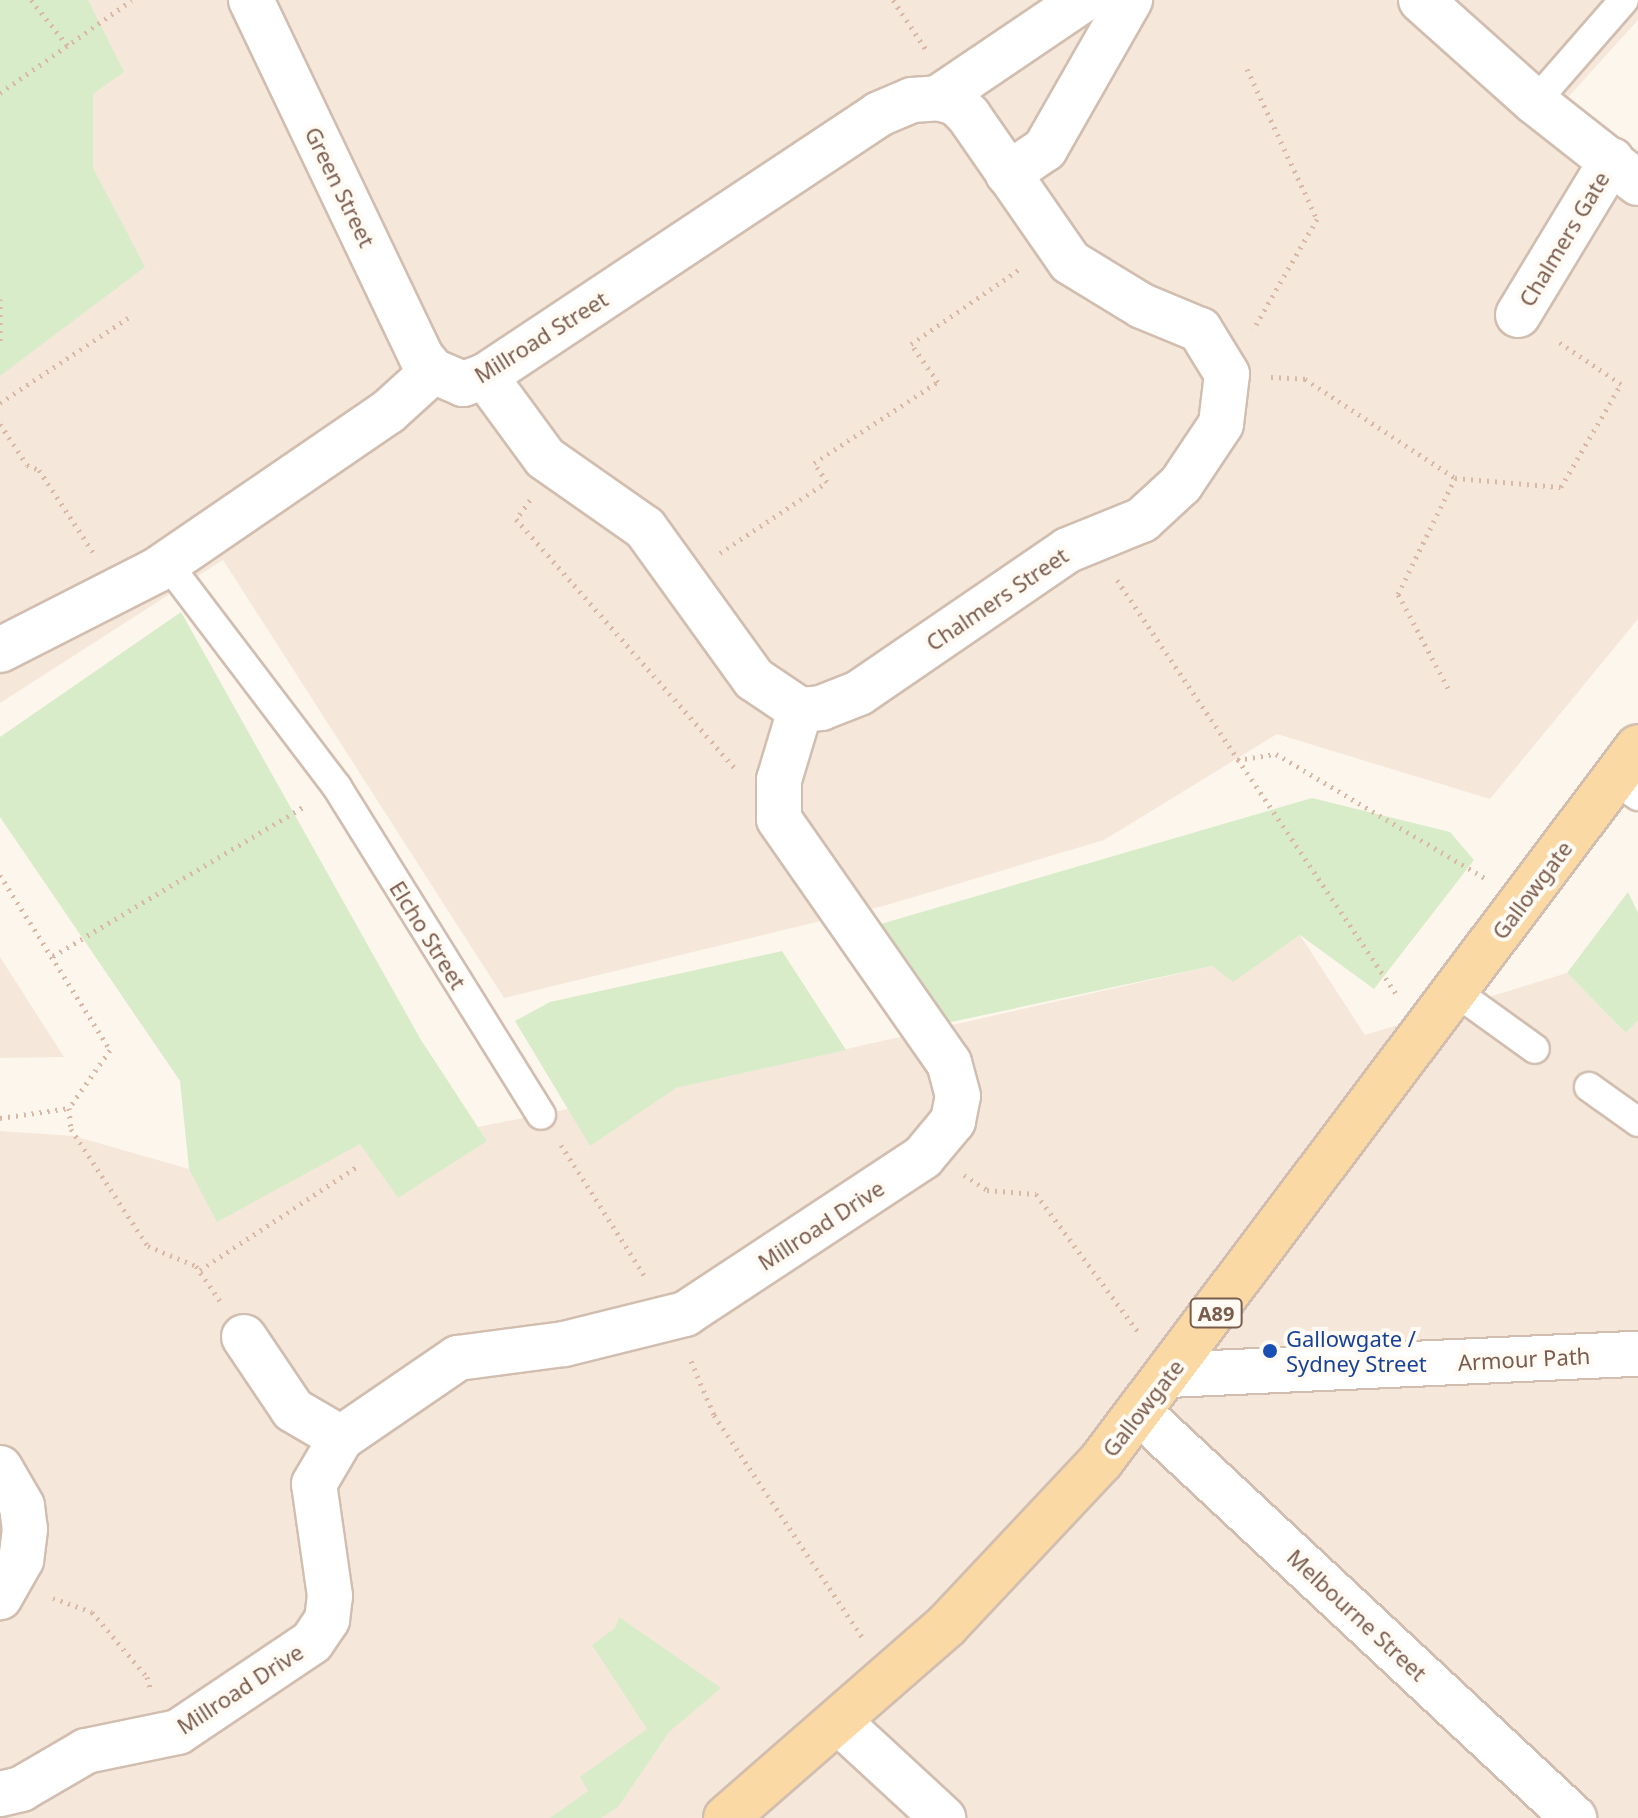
<!DOCTYPE html>
<html>
<head>
<meta charset="utf-8">
<style>
  body { margin:0 }
  #map { position:relative; width:1638px; height:1818px; overflow:hidden; background:#fdf6ec; font-family:"Noto Sans",sans-serif }
  div>[style] { position:absolute }
  .residential>* { inset:0; background:#f5e8da }
  .green>* { inset:0; background:#d8ecc9 }
  .path>* { height:5px; margin-top:-2.5px; transform-origin:0; background:repeating-linear-gradient(90deg,#d9b8a5 0 2px,transparent 0 8px) }
  .roads { filter:drop-shadow(2px 0 #d1beb0) drop-shadow(-2px 0 #d1beb0) drop-shadow(0 2px #d1beb0) drop-shadow(0 -2px #d1beb0) }
  .lane>* { height:28px; margin:-14px; padding:0 14px; transform-origin:14px; border-radius:14px; background:#fff }
  .street>* { height:44px; margin:-22px; padding:0 22px; transform-origin:22px; border-radius:22px; background:#fff }
  .primary>* { height:44px; margin:-22px; padding:0 22px; transform-origin:22px; border-radius:22px; background:#fbd9a5 }
  .dots>* { width:22px; height:22px; translate:-50% -50%; box-sizing:border-box; border:4px solid #fffaf3; border-radius:50% }
  span { translate:-50% -50%; white-space:nowrap; text-align:center; line-height:1.15; -webkit-text-stroke:8px #fffaf3; paint-order:stroke }
  .shield-label span { padding:2px 6px; background:#fffaf3; border:2px solid; border-radius:6px; -webkit-text-stroke-width:0 }
  .shield-label { font-size:20px; color:#7a5c4d; font-weight:700 }
  .street-label { font-size:22px; color:#7a5c4d }
  .transit-label { font-size:22px; color:#164399 }
  .left { translate:0 -50%; text-align:left }
</style>
</head>
<body>
<div id="map">
  <div class="residential">
    <i style="clip-path:polygon(0 0,1436px 0,1638px 181px,1638px 619px,1490px 799px,1277px 734px,1104px 840px,887px 905px,504px 998px,223px 560px,0 703px)"></i>
    <i style="clip-path:polygon(1444px 0,1638px 0,1638px 20px,1562px 104px)"></i>
    <i style="clip-path:polygon(1300px 935px,1365px 1035px,1567px 973px,1626px 1033px,1638px 1020px,1638px 1818px,0 1818px,0 1131px,74px 1136px,189px 1169px,360px 1144px,487px 1141px,478px 1127px,568px 1109px,590px 1145px,675px 1088px,1212px 966px,1233px 981px)"></i>
    <i style="clip-path:polygon(0 957px,64px 1057px,0 1058px)"></i>
  </div>
  <div class="green">
    <i style="clip-path:polygon(0 0,88px 0,124px 72px,93px 94px,93px 168px,145px 267px,0 376px)"></i>
    <i style="clip-path:polygon(181px 612px,421px 1040px,487px 1141px,398px 1198px,360px 1144px,217px 1222px,189px 1169px,180px 1081px,0 817px,0 737px)"></i>
    <i style="clip-path:polygon(1312px 798px,1450px 832px,1474px 860px,1374px 989px,1300px 935px,1233px 982px,1212px 966px,942px 1024px,874px 926px)"></i>
    <i style="clip-path:polygon(1628px 892px,1638px 913px,1638px 1020px,1626px 1033px,1567px 973px)"></i>
    <i style="clip-path:polygon(782px 951px,846px 1050px,676px 1088px,590px 1146px,515px 1021px,550px 1002px)"></i>
    <i style="clip-path:polygon(619px 1617px,721px 1688px,669px 1732px,618px 1807px,601px 1818px,550px 1818px,588px 1791px,580px 1777px,647px 1729px,592px 1645px,615px 1628px)"></i>
  </div>
  <div class="path">
    <i style="left:31px;top:0;width:59px;rotate:51.2deg"></i>
    <i style="left:893px;top:0;width:61px;rotate:56.3deg"></i>
    <i style="left:1247px;top:69px;width:166px;rotate:65deg"></i>
    <i style="left:1317px;top:219px;width:128px;rotate:120deg"></i>
    <i style="left:0;top:93px;width:161px;rotate:-35.2deg"></i>
    <i style="left:0;top:299px;width:44px;rotate:90deg"></i>
    <i style="left:1271px;top:377px;width:34px;rotate:3deg"></i>
    <i style="left:1305px;top:379px;width:180px;rotate:33.4deg"></i>
    <i style="left:1455px;top:478px;width:106px;rotate:4.9deg"></i>
    <i style="left:1561px;top:487px;width:119px;rotate:-59.8deg"></i>
    <i style="left:1621px;top:384px;width:78px;rotate:-145.9deg"></i>
    <i style="left:0;top:403px;width:154px;rotate:-33.6deg"></i>
    <i style="left:0;top:424px;width:49px;rotate:56.6deg"></i>
    <i style="left:27px;top:465px;width:13px;rotate:23deg"></i>
    <i style="left:39px;top:470px;width:98px;rotate:56.6deg"></i>
    <i style="left:530px;top:500px;width:24px;rotate:126deg"></i>
    <i style="left:516px;top:519px;width:332px;rotate:48.7deg"></i>
    <i style="left:720px;top:553px;width:128px;rotate:-33.6deg"></i>
    <i style="left:827px;top:482px;width:23px;rotate:-124deg"></i>
    <i style="left:814px;top:463px;width:148px;rotate:-33.2deg"></i>
    <i style="left:938px;top:382px;width:47px;rotate:-125.4deg"></i>
    <i style="left:911px;top:344px;width:134px;rotate:-34.6deg"></i>
    <i style="left:1117px;top:580px;width:498px;rotate:56deg"></i>
    <i style="left:1448px;top:688px;width:106px;rotate:-118deg"></i>
    <i style="left:1398px;top:594px;width:129px;rotate:-63.8deg"></i>
    <i style="left:1237px;top:760px;width:39px;rotate:-9deg"></i>
    <i style="left:1276px;top:754px;width:243px;rotate:30.7deg"></i>
    <i style="left:0;top:875px;width:207px;rotate:57.8deg"></i>
    <i style="left:110px;top:1050px;width:71px;rotate:125.3deg"></i>
    <i style="left:69px;top:1108px;width:21px;rotate:85deg"></i>
    <i style="left:71px;top:1129px;width:140px;rotate:56.7deg"></i>
    <i style="left:148px;top:1246px;width:52px;rotate:22.6deg"></i>
    <i style="left:196px;top:1266px;width:42px;rotate:55.6deg"></i>
    <i style="left:53px;top:956px;width:291px;rotate:-30.8deg"></i>
    <i style="left:0;top:1118px;width:70px;rotate:-8.2deg"></i>
    <i style="left:561px;top:1145px;width:158px;rotate:57.4deg"></i>
    <i style="left:964px;top:1175px;width:27px;rotate:33deg"></i>
    <i style="left:987px;top:1190px;width:49px;rotate:4.7deg"></i>
    <i style="left:1036px;top:1194px;width:173px;rotate:53.5deg"></i>
    <i style="left:200px;top:1270px;width:187px;rotate:-33.4deg"></i>
    <i style="left:691px;top:1361px;width:59px;rotate:66.9deg"></i>
    <i style="left:714px;top:1415px;width:267px;rotate:56.3deg"></i>
    <i style="left:53px;top:1598px;width:41px;rotate:19.7deg"></i>
    <i style="left:92px;top:1612px;width:85px;rotate:49.8deg"></i>
    <i style="left:147px;top:1677px;width:15px;rotate:74deg"></i>
  </div>
  <div class="roads">
    <div class="lane">
      <i style="left:1535px;top:102px;width:135px;rotate:-48.9deg"></i>
      <i style="left:167px;top:563px;width:281px;rotate:52.8deg"></i>
      <i style="left:337px;top:787px;width:386px;rotate:58.1deg"></i>
      <i style="left:1615px;top:780px;width:28px;rotate:35deg"></i>
      <i style="left:1456px;top:992px;width:97px;rotate:35.8deg"></i>
      <i style="left:1589px;top:1087px;width:60px;rotate:35.5deg"></i>
    </div>
    <div class="street">
      <i style="left:251px;top:0;width:397px;rotate:64.5deg"></i>
      <i style="left:422px;top:358px;width:17px;rotate:50deg"></i>
      <i style="left:1421px;top:0;width:153px;rotate:41.8deg"></i>
      <i style="left:1535px;top:102px;width:131px;rotate:38.2deg"></i>
      <i style="left:1008px;top:174px;width:45px;rotate:-34deg"></i>
      <i style="left:1045px;top:149px;width:172px;rotate:-60.3deg"></i>
      <i style="left:1518px;top:315px;width:181px;rotate:-58.8deg"></i>
      <i style="left:0;top:650px;width:176px;rotate:-27deg"></i>
      <i style="left:157px;top:570px;width:280px;rotate:-34.4deg"></i>
      <i style="left:388px;top:412px;width:61px;rotate:-42.3deg"></i>
      <i style="left:433px;top:371px;width:33px;rotate:23deg"></i>
      <i style="left:463px;top:384px;width:23px;rotate:-20deg"></i>
      <i style="left:485px;top:376px;width:473px;rotate:-33.6deg"></i>
      <i style="left:879px;top:114px;width:36px;rotate:-23deg"></i>
      <i style="left:912px;top:100px;width:26px;rotate:-4deg"></i>
      <i style="left:938px;top:98px;width:175px;rotate:-34.1deg"></i>
      <i style="left:800px;top:710px;width:21px;rotate:-5deg"></i>
      <i style="left:821px;top:708px;width:41px;rotate:-21.5deg"></i>
      <i style="left:859px;top:693px;width:253px;rotate:-34.4deg"></i>
      <i style="left:1068px;top:550px;width:80px;rotate:-22.1deg"></i>
      <i style="left:1142px;top:520px;width:53px;rotate:-42.7deg"></i>
      <i style="left:1181px;top:484px;width:72px;rotate:-56.3deg"></i>
      <i style="left:1221px;top:424px;width:50px;rotate:-83.2deg"></i>
      <i style="left:1227px;top:374px;width:52px;rotate:-121.5deg"></i>
      <i style="left:1200px;top:330px;width:63px;rotate:-157.5deg"></i>
      <i style="left:1142px;top:306px;width:84px;rotate:-148.6deg"></i>
      <i style="left:1070px;top:262px;width:178px;rotate:-124.7deg"></i>
      <i style="left:969px;top:116px;width:18px;rotate:-135deg"></i>
      <i style="left:956px;top:103px;width:19px;rotate:-164deg"></i>
      <i style="left:244px;top:1337px;width:88px;rotate:56.1deg"></i>
      <i style="left:293px;top:1410px;width:56px;rotate:30.3deg"></i>
      <i style="left:1169px;top:1375px;width:469px;rotate:-2.6deg"></i>
      <i style="left:1140px;top:1413px;width:594px;rotate:43.02deg"></i>
      <i style="left:0;top:1468px;width:44px;rotate:59.9deg"></i>
      <i style="left:22px;top:1506px;width:23px;rotate:83deg"></i>
      <i style="left:25px;top:1529px;width:31px;rotate:97deg"></i>
      <i style="left:21px;top:1560px;width:43px;rotate:119.6deg"></i>
      <i style="left:839px;top:1722px;width:142px;rotate:42.7deg"></i>
      <i style="left:0;top:1794px;width:22px;rotate:-13deg"></i>
      <i style="left:21px;top:1789px;width:75px;rotate:-30.3deg"></i>
      <i style="left:86px;top:1751px;width:94px;rotate:-11.7deg"></i>
      <i style="left:178px;top:1732px;width:161px;rotate:-33.9deg"></i>
      <i style="left:312px;top:1642px;width:27px;rotate:-56deg"></i>
      <i style="left:327px;top:1620px;width:24px;rotate:-83deg"></i>
      <i style="left:330px;top:1596px;width:113px;rotate:-98.1deg"></i>
      <i style="left:314px;top:1484px;width:53px;rotate:-59.6deg"></i>
      <i style="left:341px;top:1438px;width:142px;rotate:-34.4deg"></i>
      <i style="left:458px;top:1358px;width:107px;rotate:-7.5deg"></i>
      <i style="left:564px;top:1344px;width:125px;rotate:-13.9deg"></i>
      <i style="left:685px;top:1314px;width:285px;rotate:-33.4deg"></i>
      <i style="left:923px;top:1157px;width:47px;rotate:-50.2deg"></i>
      <i style="left:953px;top:1121px;width:25px;rotate:-79deg"></i>
      <i style="left:958px;top:1096px;width:34px;rotate:-105deg"></i>
      <i style="left:949px;top:1063px;width:297px;rotate:-124.9deg"></i>
      <i style="left:779px;top:819px;width:39px;rotate:-90deg"></i>
      <i style="left:779px;top:780px;width:73px;rotate:-73.3deg"></i>
      <i style="left:800px;top:710px;width:55px;rotate:-146deg"></i>
      <i style="left:754px;top:679px;width:186px;rotate:-125.8deg"></i>
      <i style="left:645px;top:528px;width:122px;rotate:-145deg"></i>
      <i style="left:545px;top:458px;width:102px;rotate:-126.2deg"></i>
    </div>
    <div class="primary">
      <i style="left:726px;top:1818px;width:293px;rotate:-41.1deg"></i>
      <i style="left:947px;top:1625px;width:225px;rotate:-46.8deg"></i>
      <i style="left:1101px;top:1461px;width:893px;rotate:-53.05deg"></i>
    </div>
  </div>
  <div class="dots">
    <i style="left:1270px;top:1351px;background:#1a4fb4"></i>
  </div>
  <div class="shield-label">
    <span style="left:1216px;top:1313px">A89</span>
  </div>
  <div class="street-label">
    <span style="left:340px;top:187px;rotate:64deg">Green Street</span>
    <span style="left:1564px;top:239px;rotate:-59deg">Chalmers Gate</span>
    <span style="left:541px;top:337px;rotate:-32deg">Millroad Street</span>
    <span style="left:997px;top:599px;rotate:-34deg">Chalmers Street</span>
    <span style="left:1532px;top:890px;rotate:-53deg">Gallowgate</span>
    <span style="left:428px;top:935px;rotate:58deg">Elcho Street</span>
    <span style="left:821px;top:1225px;rotate:-33deg">Millroad Drive</span>
    <span style="left:1524px;top:1359px;rotate:-3deg">Armour Path</span>
    <span style="left:1143px;top:1408px;rotate:-52deg">Gallowgate</span>
    <span style="left:1357px;top:1615px;rotate:43deg">Melbourne Street</span>
    <span style="left:240px;top:1689px;rotate:-33deg">Millroad Drive</span>
  </div>
  <div class="transit-label">
    <span class="left" style="left:1286px;top:1351px">Gallowgate /<br>Sydney Street</span>
  </div>
</div>
</body>
</html>
